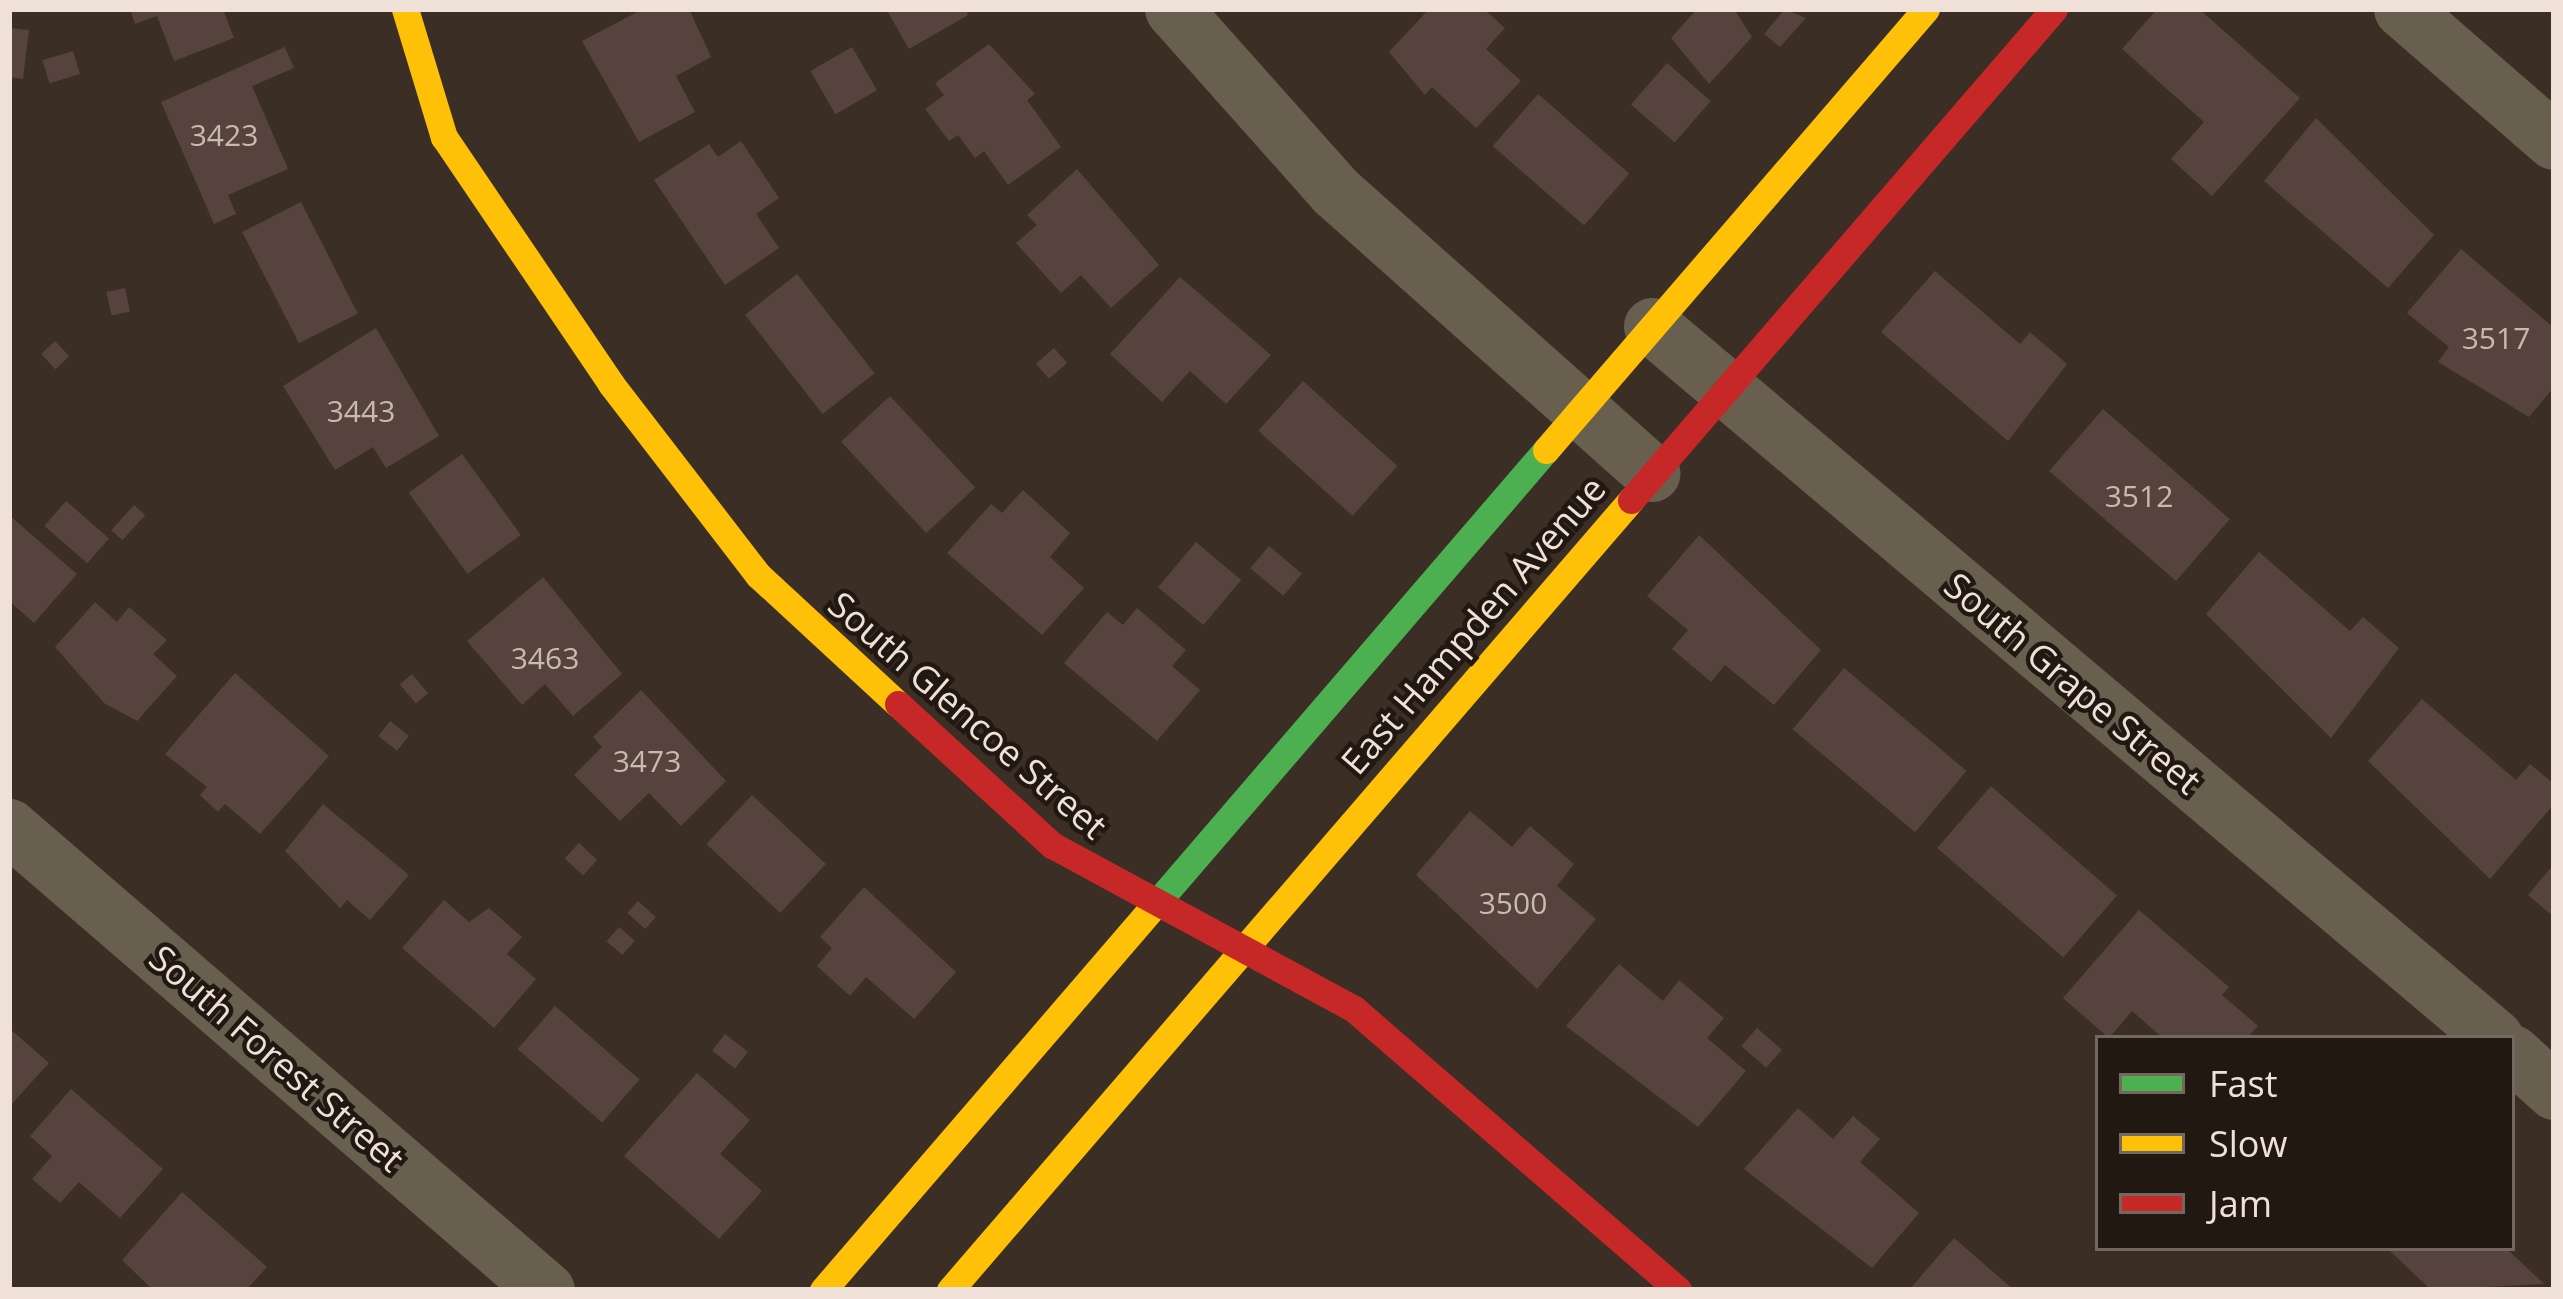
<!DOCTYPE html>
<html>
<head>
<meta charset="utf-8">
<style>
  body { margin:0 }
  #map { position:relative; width:2563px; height:1299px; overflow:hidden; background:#3a2e25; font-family:"Open Sans",sans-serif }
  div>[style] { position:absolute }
  .building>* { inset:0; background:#57433d; transform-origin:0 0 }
  .street>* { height:57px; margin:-28.5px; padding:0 28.5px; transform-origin:28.5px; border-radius:28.5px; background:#685f4f }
  .fast>* { height:27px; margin:-13.5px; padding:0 13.5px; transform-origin:13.5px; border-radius:13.5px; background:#4caf50 }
  .slow>* { height:27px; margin:-13.5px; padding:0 13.5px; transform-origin:13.5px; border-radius:13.5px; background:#ffc107 }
  .jam>* { height:27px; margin:-13.5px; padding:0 13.5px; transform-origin:13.5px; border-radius:13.5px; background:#c62828 }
  span { translate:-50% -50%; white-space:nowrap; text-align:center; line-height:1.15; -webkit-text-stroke:9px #211811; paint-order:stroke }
  .number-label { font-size:30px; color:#c9bab0 }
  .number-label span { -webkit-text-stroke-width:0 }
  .street-label { font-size:36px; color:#efe1d7 }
  .frame { position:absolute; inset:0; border:12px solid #efe1d7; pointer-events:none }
  .legend { position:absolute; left:2095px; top:1035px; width:420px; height:216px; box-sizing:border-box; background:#211811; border:3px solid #736860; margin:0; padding:15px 21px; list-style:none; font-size:36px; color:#efe1d7 }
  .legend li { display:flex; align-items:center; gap:24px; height:60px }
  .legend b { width:60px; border:3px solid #736860 }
</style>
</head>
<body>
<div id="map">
  <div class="building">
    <i style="clip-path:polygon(130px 9px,223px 9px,234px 38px,174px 61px,157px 16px,135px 24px)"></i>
    <i style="clip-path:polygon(643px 9px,689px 9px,711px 57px,676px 76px,695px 112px,639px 142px,582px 41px)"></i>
    <i style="clip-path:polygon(886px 9px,965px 9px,968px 15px,909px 49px)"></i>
    <i style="clip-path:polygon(1429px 9px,1484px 9px,1505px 28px,1486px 49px,1521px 81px,1476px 128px,1432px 87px,1425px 95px,1389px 52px)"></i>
    <i style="clip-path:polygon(1697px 9px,1734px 9px,1752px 37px,1709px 84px,1671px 38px)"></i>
    <i style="clip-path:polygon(1785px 9px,1806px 18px,1780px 47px,1764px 34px)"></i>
    <i style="clip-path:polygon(2157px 9px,2199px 9px,2300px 98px,2212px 196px,2171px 159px,2204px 122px,2122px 49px)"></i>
    <i style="clip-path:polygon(9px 28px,29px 30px,23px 79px,9px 77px)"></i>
    <i style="clip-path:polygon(989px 44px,1035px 94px,1027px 100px,1061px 147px,1008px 185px,984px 151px,975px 158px,958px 135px,949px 141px,925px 109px,944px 95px,935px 83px)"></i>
    <i style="clip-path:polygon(285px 47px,294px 68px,252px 86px,288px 169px,228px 195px,236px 214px,214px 224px,161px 102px)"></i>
    <i style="left:852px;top:47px;width:50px;height:48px;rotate:60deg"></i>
    <i style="left:73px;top:51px;width:24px;height:32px;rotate:73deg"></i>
    <i style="left:1667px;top:63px;width:58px;height:55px;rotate:41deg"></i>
    <i style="left:1538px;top:94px;width:121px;height:69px;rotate:41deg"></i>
    <i style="clip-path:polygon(2316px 118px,2434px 235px,2388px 288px,2264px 181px)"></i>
    <i style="clip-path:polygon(741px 141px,779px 198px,756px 214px,779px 248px,725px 285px,654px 180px,709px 144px,718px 157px)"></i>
    <i style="clip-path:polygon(1077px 169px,1159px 265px,1111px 308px,1081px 275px,1061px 293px,1016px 243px,1037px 225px,1027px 215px)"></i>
    <i style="left:301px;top:202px;width:125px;height:66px;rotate:63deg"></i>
    <i style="clip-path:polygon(2461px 249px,2554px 328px,2554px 387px,2529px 417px,2438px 362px,2449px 347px,2407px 313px)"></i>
    <i style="clip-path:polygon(1935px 271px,2020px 344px,2030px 332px,2067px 364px,2008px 441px,1881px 332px)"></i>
    <i style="left:797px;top:274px;width:126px;height:66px;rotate:52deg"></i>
    <i style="clip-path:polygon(1180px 277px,1271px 355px,1226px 404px,1190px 371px,1162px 402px,1110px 354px)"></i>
    <i style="left:125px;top:288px;width:24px;height:19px;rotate:78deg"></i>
    <i style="clip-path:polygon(376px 328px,439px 436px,386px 468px,373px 447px,335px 470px,283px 386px)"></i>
    <i style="left:55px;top:341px;width:21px;height:19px;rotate:47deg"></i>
    <i style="left:1054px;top:348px;width:20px;height:24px;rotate:49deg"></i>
    <i style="left:1303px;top:381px;width:127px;height:67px;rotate:42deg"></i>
    <i style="left:890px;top:396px;width:125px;height:67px;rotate:47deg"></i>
    <i style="left:2103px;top:409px;width:168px;height:82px;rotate:41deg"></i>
    <i style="left:462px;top:454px;width:100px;height:66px;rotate:54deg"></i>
    <i style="clip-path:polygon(1023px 490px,1070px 533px,1050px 557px,1084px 588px,1042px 635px,947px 553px,991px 504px,1002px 513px)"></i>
    <i style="left:66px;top:501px;width:57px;height:33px;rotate:41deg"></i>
    <i style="left:134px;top:505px;width:15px;height:34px;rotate:42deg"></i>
    <i style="clip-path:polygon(9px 515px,77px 574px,34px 623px,9px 601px)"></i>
    <i style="clip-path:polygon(1699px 535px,1821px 650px,1774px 705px,1725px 665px,1711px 682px,1672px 649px,1688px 630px,1647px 596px)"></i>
    <i style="left:1196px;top:542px;width:59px;height:59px;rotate:40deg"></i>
    <i style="left:1269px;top:546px;width:43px;height:29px;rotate:40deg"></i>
    <i style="clip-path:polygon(2259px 552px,2350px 631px,2363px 617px,2399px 648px,2331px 738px,2206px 614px)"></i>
    <i style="clip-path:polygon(543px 577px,622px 674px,573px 716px,545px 684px,522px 705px,467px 641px)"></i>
    <i style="clip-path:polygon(95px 602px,117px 622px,129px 607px,167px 640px,153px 654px,177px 676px,137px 721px,104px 703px,55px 647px)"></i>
    <i style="clip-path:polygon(1137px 608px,1186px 650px,1172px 666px,1200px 690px,1157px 741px,1064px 663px,1107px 612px,1123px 625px)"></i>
    <i style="left:1844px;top:668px;width:160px;height:80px;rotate:40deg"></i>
    <i style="clip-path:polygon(235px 673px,329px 756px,260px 834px,225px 804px,218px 812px,200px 795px,207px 787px,165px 754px)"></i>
    <i style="left:412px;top:674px;width:25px;height:16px;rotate:50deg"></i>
    <i style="clip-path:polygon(641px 690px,726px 781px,681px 826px,649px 793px,620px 821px,574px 775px,602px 747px,593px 737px)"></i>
    <i style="clip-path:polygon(2422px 699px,2516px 780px,2530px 764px,2554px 784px,2554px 804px,2490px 879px,2368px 761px)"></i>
    <i style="left:390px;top:721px;width:24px;height:19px;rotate:38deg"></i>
    <i style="left:1991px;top:786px;width:167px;height:82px;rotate:41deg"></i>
    <i style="left:752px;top:795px;width:101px;height:67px;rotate:43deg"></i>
    <i style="clip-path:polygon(323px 804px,409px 875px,370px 920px,347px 900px,340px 908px,285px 851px)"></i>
    <i style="clip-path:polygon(1470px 811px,1512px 847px,1530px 826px,1574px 864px,1557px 886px,1596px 919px,1537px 989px,1416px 875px)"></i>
    <i style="left:579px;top:843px;width:25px;height:21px;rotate:43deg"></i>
    <i style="clip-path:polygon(2554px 864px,2554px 917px,2528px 895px)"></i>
    <i style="clip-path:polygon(864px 887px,956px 972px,914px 1019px,866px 977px,850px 996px,817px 966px,832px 948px,820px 937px)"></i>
    <i style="clip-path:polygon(444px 900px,469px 922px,489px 908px,522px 937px,507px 954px,536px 979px,494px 1028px,402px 948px)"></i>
    <i style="left:638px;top:901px;width:24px;height:16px;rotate:42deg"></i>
    <i style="clip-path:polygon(2139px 910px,2229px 987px,2222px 995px,2258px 1026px,2247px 1038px,2163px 1038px,2132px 1011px,2109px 1038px,2063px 998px)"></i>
    <i style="left:619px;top:927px;width:21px;height:19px;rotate:41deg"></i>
    <i style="clip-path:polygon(1619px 964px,1663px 1001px,1679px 980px,1724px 1018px,1707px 1038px,1746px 1071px,1698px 1127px,1566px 1026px)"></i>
    <i style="left:555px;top:1006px;width:112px;height:57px;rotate:41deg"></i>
    <i style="clip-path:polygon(9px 1028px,49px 1063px,9px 1107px)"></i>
    <i style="left:1757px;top:1028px;width:33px;height:24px;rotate:41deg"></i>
    <i style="left:725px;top:1034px;width:29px;height:21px;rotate:38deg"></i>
    <i style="clip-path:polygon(697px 1073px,750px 1120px,720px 1154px,762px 1191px,719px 1239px,624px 1156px)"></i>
    <i style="clip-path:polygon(71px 1089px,163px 1169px,120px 1218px,79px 1182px,60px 1203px,32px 1179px,52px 1156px,30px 1136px)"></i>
    <i style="clip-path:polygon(1798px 1108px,1833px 1139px,1853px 1116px,1880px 1139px,1860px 1162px,1919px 1213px,1872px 1268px,1744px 1169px)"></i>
    <i style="clip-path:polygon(182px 1192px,267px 1267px,246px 1290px,153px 1290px,122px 1260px)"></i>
    <i style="clip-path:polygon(1954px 1238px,2014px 1290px,1909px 1290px)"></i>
    <i style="clip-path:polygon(2387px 1248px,2506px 1248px,2544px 1284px,2431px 1290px)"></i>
  </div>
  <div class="street">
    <i style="left:1173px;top:9px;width:244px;rotate:48.3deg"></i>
    <i style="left:1335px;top:191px;width:424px;rotate:41.7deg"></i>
    <i style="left:2402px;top:9px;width:201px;rotate:41deg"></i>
    <i style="left:1652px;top:326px;width:1103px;rotate:40.18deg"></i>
    <i style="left:9px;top:827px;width:709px;rotate:40.77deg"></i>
    <i style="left:2512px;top:1053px;width:57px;rotate:42.1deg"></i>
  </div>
  <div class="fast">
    <i style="left:1153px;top:907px;width:603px;rotate:-49.31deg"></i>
  </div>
  <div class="slow">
    <i style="left:405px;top:9px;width:134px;rotate:73.1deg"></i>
    <i style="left:444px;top:137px;width:298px;rotate:55.9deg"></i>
    <i style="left:611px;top:384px;width:241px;rotate:52.4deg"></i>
    <i style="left:758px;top:575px;width:190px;rotate:42.7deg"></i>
    <i style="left:1546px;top:450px;width:582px;rotate:-49.25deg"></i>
    <i style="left:823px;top:1290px;width:506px;rotate:-49.25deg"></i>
    <i style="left:950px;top:1290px;width:1043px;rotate:-49.24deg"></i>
  </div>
  <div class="jam">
    <i style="left:1631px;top:500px;width:648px;rotate:-49.25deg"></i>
    <i style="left:898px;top:704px;width:209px;rotate:42.5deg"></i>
    <i style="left:1052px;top:845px;width:344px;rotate:28.5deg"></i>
    <i style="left:1354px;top:1009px;width:429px;rotate:40.9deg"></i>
  </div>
  <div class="number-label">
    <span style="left:224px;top:135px">3423</span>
    <span style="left:2496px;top:338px">3517</span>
    <span style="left:361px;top:411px">3443</span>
    <span style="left:2139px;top:496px">3512</span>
    <span style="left:545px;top:658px">3463</span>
    <span style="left:647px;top:761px">3473</span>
    <span style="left:1513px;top:903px">3500</span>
  </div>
  <div class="street-label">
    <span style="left:1473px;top:625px;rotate:-49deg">East Hampden Avenue</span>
    <span style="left:2073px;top:683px;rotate:40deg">South Grape Street</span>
    <span style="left:968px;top:715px;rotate:41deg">South Glencoe Street</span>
    <span style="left:277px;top:1058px;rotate:41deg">South Forest Street</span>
  </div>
  <div class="frame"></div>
  <ul class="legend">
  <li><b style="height:15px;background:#4caf50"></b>Fast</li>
  <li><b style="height:15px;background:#ffc107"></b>Slow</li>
  <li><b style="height:15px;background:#c62828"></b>Jam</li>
  </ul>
</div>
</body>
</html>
